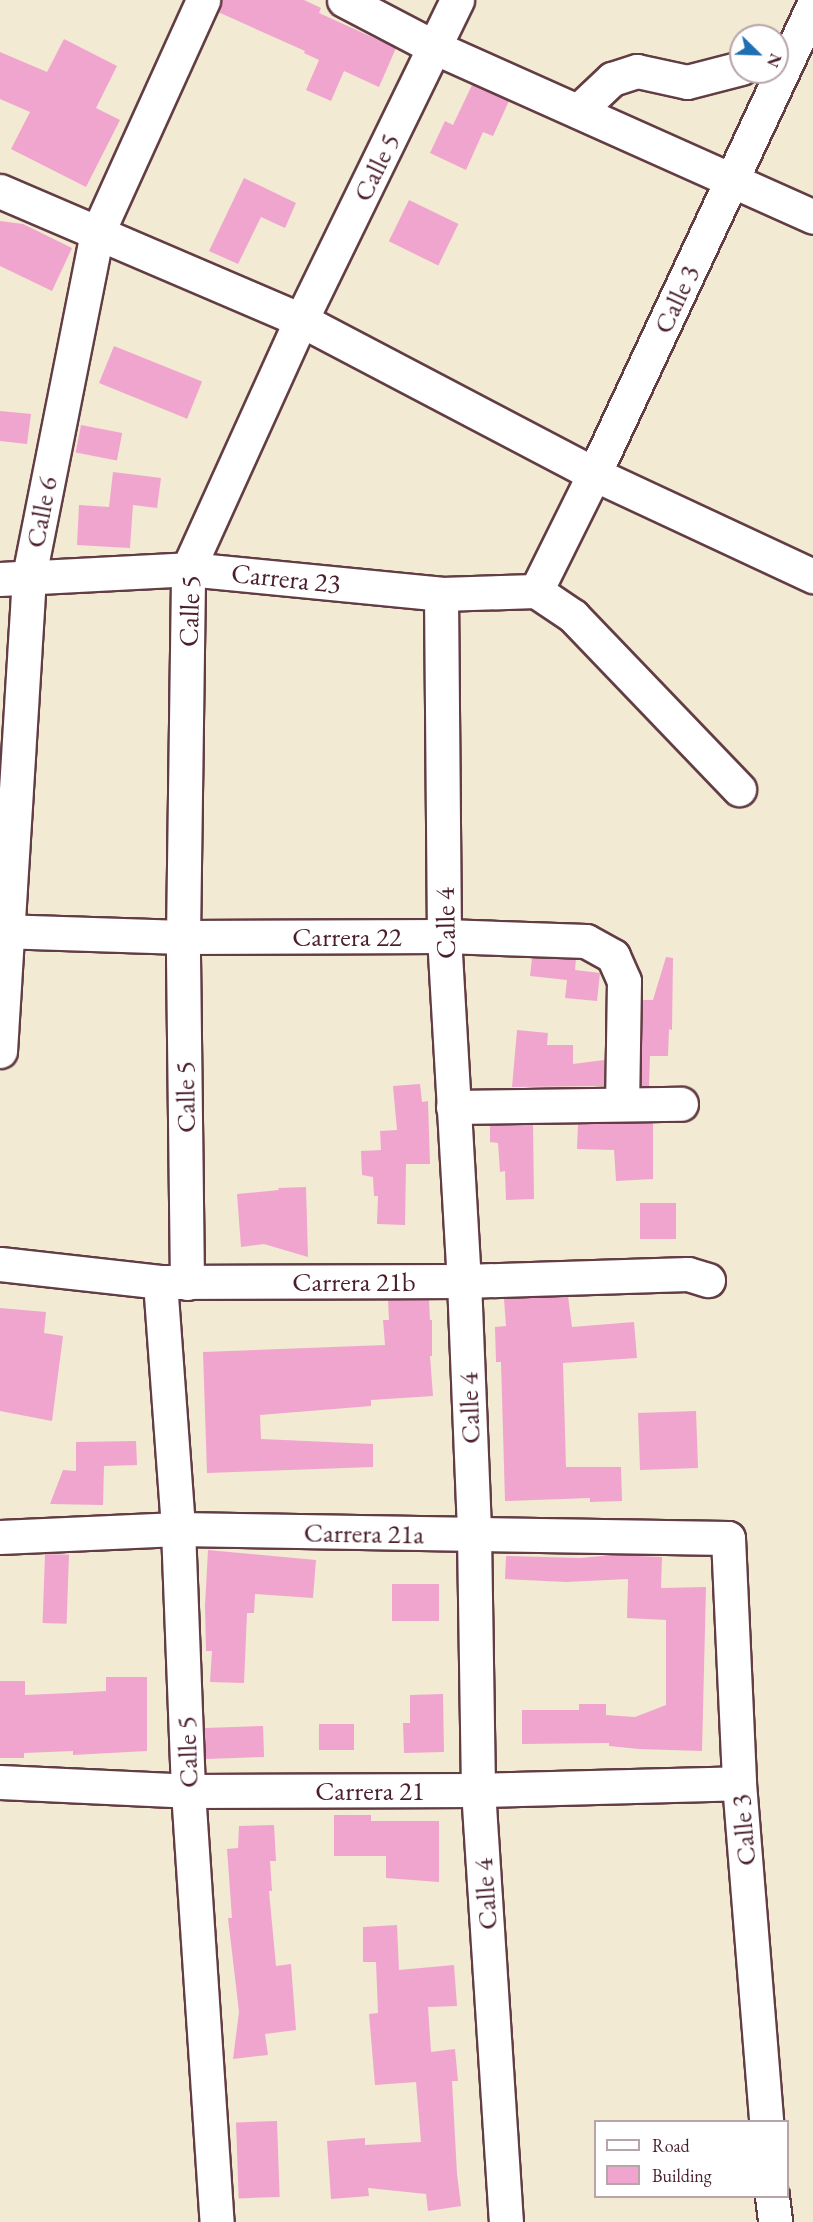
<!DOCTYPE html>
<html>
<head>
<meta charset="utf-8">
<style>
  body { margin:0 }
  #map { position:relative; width:813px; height:2222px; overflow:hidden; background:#f2ead3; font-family:"EB Garamond",serif }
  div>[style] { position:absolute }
  .building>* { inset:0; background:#f0a5cf; transform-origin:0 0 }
  .roads { filter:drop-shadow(2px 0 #633d44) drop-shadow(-2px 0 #633d44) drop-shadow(0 2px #633d44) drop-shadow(0 -2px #633d44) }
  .minor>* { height:33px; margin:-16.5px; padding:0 16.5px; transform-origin:16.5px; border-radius:16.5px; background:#fff }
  span { translate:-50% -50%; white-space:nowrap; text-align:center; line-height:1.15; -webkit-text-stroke:4.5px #fff; paint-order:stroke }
  .street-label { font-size:27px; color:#4a1f2b }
  .legend { position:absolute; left:594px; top:2120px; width:195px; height:78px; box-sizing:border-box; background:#fff; border:2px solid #b7a5aa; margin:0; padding:8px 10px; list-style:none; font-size:18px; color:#4a1f2b }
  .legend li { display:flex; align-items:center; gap:12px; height:30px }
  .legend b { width:30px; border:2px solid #b7a5aa }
  .north { position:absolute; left:729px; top:24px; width:60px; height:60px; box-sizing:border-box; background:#fff; border:2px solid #b7a5aa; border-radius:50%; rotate:113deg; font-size:16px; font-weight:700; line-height:24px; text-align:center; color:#4a1f2b }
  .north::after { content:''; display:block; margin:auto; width:21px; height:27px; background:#1f6fb2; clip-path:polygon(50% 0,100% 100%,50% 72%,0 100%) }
</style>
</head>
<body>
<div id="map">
  <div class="building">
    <i style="clip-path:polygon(221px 0,304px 0,321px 8px,319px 13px,396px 48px,379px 87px,344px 71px,331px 101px,306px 90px,319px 60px,304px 53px,305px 51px,218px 12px)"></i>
    <i style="clip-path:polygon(64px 39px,117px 66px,96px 108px,120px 120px,86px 187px,11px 149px,30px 112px,0 99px,0 52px,47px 72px)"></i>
    <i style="clip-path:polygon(472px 85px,509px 101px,493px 136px,483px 132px,466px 170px,430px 153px,445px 121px,453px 125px)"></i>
    <i style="clip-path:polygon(244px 178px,296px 203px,285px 228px,261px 217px,238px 264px,209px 251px)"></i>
    <i style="left:409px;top:200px;width:55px;height:46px;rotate:26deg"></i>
    <i style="clip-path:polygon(0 221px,23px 224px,72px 248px,52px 291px,0 266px)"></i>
    <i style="left:114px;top:346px;width:95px;height:40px;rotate:22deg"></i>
    <i style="clip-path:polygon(0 411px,31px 414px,27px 444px,0 441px)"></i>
    <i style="left:81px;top:425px;width:42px;height:28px;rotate:11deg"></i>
    <i style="clip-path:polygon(113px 472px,161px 478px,157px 508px,133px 505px,130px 548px,77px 545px,79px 505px,109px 507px)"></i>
    <i style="clip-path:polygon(666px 957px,673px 958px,672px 1030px,669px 1029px,668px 1056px,650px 1056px,649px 1086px,641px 1086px,642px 1000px,653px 1000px)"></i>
    <i style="clip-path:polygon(532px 958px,576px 959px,575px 970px,600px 973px,597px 1001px,565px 998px,567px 980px,530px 976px)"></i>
    <i style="clip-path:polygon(517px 1030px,548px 1033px,547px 1045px,573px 1045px,573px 1064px,604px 1060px,604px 1086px,512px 1087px)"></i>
    <i style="clip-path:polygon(420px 1084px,422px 1102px,428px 1101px,430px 1164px,406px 1164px,405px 1225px,377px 1224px,378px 1196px,374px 1196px,373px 1177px,362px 1175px,361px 1151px,381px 1150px,380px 1131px,397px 1130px,393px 1086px)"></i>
    <i style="clip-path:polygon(653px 1123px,653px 1179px,616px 1181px,614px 1150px,577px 1149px,578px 1124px)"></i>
    <i style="clip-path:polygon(490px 1125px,533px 1125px,534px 1199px,506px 1200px,505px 1171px,500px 1172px,498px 1143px,490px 1142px)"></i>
    <i style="clip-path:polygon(306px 1187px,308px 1257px,264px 1244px,241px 1247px,237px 1194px,279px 1190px,278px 1188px)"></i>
    <i style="left:640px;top:1203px;width:36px;height:36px"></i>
    <i style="clip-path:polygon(568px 1296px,572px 1327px,634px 1322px,637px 1358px,563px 1363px,566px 1467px,621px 1467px,622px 1501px,590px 1502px,590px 1498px,505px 1501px,501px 1362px,496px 1362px,495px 1327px,506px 1326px,504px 1299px)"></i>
    <i style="clip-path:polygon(388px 1300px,429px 1300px,430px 1320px,432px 1320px,432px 1356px,430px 1356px,433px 1396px,371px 1400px,371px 1406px,260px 1415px,261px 1439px,373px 1444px,373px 1467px,207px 1473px,203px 1352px,385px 1345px,383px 1320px,389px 1320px)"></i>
    <i style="clip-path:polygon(0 1308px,46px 1312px,44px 1333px,63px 1336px,52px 1421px,0 1411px)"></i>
    <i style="left:696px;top:1411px;width:57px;height:58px;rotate:88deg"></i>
    <i style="clip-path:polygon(136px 1441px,137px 1465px,104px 1466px,103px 1505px,50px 1504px,63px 1470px,76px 1471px,76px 1442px)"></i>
    <i style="clip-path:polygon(208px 1550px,316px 1560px,313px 1598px,255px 1594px,254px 1613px,247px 1613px,244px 1683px,210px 1682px,212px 1651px,206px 1651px,205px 1606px)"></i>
    <i style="left:45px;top:1554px;width:24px;height:69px;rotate:2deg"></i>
    <i style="clip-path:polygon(613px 1555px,662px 1557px,661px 1588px,706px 1587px,702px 1751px,639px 1749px,609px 1746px,609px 1743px,522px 1744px,522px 1710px,579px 1710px,579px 1704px,606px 1704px,606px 1715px,635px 1717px,666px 1705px,666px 1620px,627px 1618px,628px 1579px,566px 1582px,505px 1579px,506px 1556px,581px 1558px)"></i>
    <i style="left:439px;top:1584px;width:37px;height:47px;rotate:90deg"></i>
    <i style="clip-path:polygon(106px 1677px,147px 1677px,147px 1751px,73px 1755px,73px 1751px,24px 1753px,24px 1758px,0 1758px,0 1681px,25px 1681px,25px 1695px,71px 1693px,106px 1691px)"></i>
    <i style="clip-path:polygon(443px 1694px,444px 1752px,404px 1753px,403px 1723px,410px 1723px,410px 1695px)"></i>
    <i style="left:354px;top:1724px;width:26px;height:35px;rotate:90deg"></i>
    <i style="left:263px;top:1726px;width:31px;height:59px;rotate:88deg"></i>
    <i style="clip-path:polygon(334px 1815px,371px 1815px,371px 1821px,439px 1821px,439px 1882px,386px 1878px,386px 1856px,334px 1856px)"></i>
    <i style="clip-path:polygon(274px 1825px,276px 1861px,270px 1861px,272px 1891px,269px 1891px,276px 1966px,291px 1964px,296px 2030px,265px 2034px,268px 2055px,233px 2059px,239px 2012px,228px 1918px,232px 1918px,227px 1849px,238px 1848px,239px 1826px)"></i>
    <i style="clip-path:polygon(397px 1925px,399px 1970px,454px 1965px,457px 2006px,428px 2007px,431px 2052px,455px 2049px,458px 2081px,452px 2081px,457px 2174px,461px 2206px,428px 2211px,426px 2194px,368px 2188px,369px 2196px,331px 2199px,327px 2141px,365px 2138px,365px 2145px,421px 2142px,416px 2082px,375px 2085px,369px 2014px,378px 2013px,376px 1962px,363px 1962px,363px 1927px)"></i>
    <i style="left:277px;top:2121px;width:76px;height:41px;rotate:88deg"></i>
  </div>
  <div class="roads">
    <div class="minor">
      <i style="left:344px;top:0;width:104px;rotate:27.6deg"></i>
      <i style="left:436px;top:48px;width:413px;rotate:24.1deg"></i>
      <i style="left:578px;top:111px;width:47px;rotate:-43.3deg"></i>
      <i style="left:612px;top:79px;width:26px;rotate:-18deg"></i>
      <i style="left:637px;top:71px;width:51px;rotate:12.4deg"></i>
      <i style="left:687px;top:82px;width:56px;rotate:-14.5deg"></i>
      <i style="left:0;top:191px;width:327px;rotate:23.2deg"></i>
      <i style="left:301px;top:320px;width:331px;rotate:27.7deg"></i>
      <i style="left:594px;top:474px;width:242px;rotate:25deg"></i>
      <i style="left:0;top:579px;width:188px;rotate:-3deg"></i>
      <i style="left:188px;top:569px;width:254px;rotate:5.6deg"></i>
      <i style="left:441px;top:594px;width:95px;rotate:-1.8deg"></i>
      <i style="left:536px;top:591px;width:131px;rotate:-63.6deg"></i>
      <i style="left:594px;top:474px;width:517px;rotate:-64.92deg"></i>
      <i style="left:536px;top:591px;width:45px;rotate:34deg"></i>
      <i style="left:573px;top:616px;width:240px;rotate:46.2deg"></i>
      <i style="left:441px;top:594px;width:342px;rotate:89.5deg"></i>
      <i style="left:444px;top:936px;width:346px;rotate:86.7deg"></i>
      <i style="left:464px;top:1281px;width:254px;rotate:87.7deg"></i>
      <i style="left:474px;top:1535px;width:255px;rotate:89.1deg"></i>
      <i style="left:478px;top:1790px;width:433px;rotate:86.3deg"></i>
      <i style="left:0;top:931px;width:183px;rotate:1.9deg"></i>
      <i style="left:183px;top:937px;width:261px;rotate:-0.2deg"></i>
      <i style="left:444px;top:936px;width:142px;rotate:2deg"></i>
      <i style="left:586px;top:941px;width:31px;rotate:29deg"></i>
      <i style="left:613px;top:956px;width:27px;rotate:66deg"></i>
      <i style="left:624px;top:981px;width:122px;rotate:90.9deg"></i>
      <i style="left:0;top:1051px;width:476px;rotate:-86.5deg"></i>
      <i style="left:29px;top:576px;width:349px;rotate:-78.8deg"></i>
      <i style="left:97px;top:234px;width:257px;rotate:-65.6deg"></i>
      <i style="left:453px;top:1107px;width:228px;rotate:-0.8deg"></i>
      <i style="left:0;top:1264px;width:161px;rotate:6.4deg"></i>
      <i style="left:160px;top:1282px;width:304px;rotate:-0.2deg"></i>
      <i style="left:464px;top:1281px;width:224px;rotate:-1.8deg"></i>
      <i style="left:688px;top:1274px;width:21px;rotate:17deg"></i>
      <i style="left:160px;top:1282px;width:248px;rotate:85.8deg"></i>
      <i style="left:178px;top:1529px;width:262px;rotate:87.8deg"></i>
      <i style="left:188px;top:1791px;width:432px;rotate:86.2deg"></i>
      <i style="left:187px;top:1283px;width:346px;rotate:-90.7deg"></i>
      <i style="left:183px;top:937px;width:368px;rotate:-89.2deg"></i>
      <i style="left:188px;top:569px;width:273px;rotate:-65.6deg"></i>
      <i style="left:301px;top:320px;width:356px;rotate:-64deg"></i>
      <i style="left:0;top:1537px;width:178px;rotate:-2.6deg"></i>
      <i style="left:178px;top:1529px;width:550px;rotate:0.94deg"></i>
      <i style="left:728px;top:1538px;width:245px;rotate:87.4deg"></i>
      <i style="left:739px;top:1783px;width:340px;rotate:85.4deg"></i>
      <i style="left:0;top:1782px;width:188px;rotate:2.7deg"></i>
      <i style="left:188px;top:1791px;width:290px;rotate:-0.2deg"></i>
      <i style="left:478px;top:1790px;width:261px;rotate:-1.5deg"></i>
      <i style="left:772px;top:2196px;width:26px;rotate:83deg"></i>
    </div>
  </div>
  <div class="street-label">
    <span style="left:376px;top:167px;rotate:-64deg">Calle 5</span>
    <span style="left:676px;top:299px;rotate:-65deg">Calle 3</span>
    <span style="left:41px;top:512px;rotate:-79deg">Calle 6</span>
    <span style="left:286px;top:578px;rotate:6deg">Carrera 23</span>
    <span style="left:189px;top:611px;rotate:-88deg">Calle 5</span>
    <span style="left:445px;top:923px;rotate:-91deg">Calle 4</span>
    <span style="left:347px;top:937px">Carrera 22</span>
    <span style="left:185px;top:1097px;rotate:-91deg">Calle 5</span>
    <span style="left:354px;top:1282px">Carrera 21b</span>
    <span style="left:469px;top:1408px;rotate:-92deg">Calle 4</span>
    <span style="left:364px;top:1533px;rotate:1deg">Carrera 21a</span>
    <span style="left:187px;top:1752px;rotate:-92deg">Calle 5</span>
    <span style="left:370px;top:1791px">Carrera 21</span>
    <span style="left:743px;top:1830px;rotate:-95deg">Calle 3</span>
    <span style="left:485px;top:1894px;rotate:-94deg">Calle 4</span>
  </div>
  <ul class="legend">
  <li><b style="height:8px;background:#fff"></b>Road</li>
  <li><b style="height:16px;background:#f0a5cf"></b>Building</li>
  </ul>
  <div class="north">N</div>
</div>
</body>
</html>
